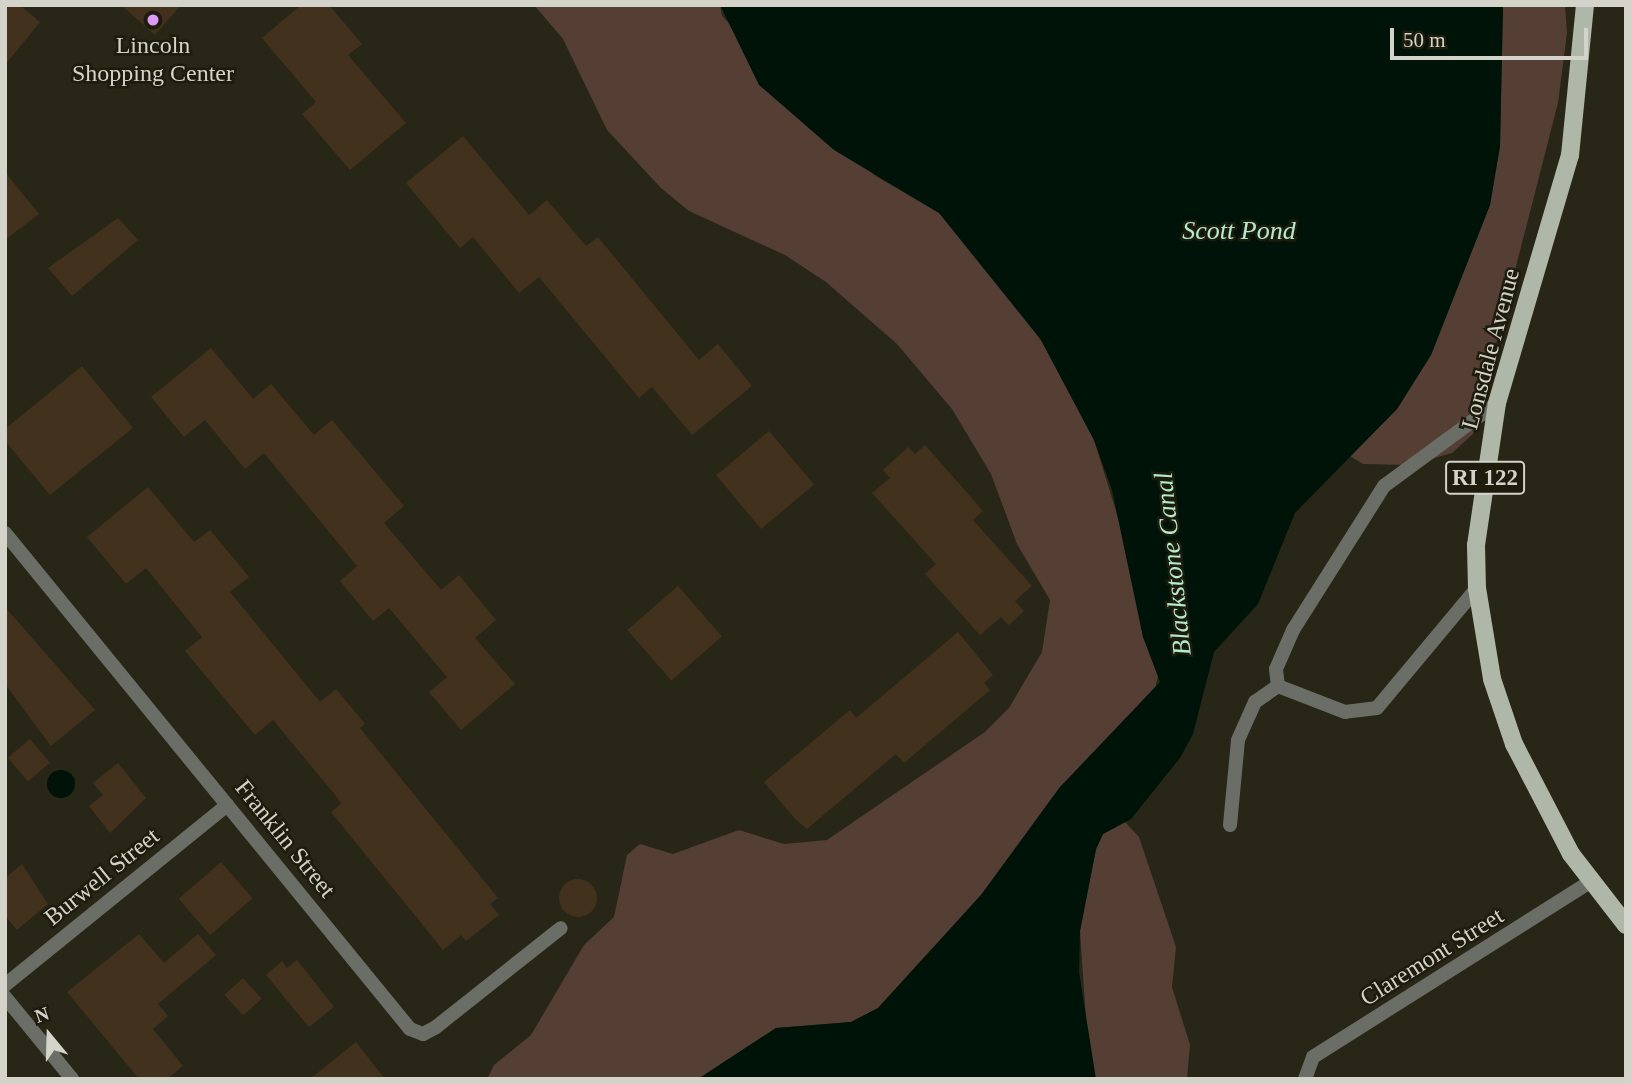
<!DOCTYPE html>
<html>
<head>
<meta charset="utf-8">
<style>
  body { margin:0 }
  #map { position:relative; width:1631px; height:1084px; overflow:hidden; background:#282616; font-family:"Times New Roman",serif }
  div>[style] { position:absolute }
  .green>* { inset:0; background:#553f35 }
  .water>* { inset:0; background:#001308 }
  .round { border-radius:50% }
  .building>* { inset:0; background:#42321d; transform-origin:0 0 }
  .minor>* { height:14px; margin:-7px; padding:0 7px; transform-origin:7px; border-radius:7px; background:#6a6e67 }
  .primary>* { height:18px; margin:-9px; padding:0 9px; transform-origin:9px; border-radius:9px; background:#afb8a8 }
  .dots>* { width:19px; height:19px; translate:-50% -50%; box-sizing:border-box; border:4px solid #1e1d0d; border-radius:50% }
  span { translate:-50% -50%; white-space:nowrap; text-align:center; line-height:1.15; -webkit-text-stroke:5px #1e1d0d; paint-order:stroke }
  .shield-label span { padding:2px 5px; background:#1e1d0d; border:2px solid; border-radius:5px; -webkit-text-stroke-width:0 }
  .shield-label { font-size:23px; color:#d4d3c9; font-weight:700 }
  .poi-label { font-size:24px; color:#d4d3c9 }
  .street-label { font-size:24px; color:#d4d3c9 }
  .water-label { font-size:26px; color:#b3eccf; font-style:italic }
  .frame { position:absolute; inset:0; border:7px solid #d4d3c9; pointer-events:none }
  .north { position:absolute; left:14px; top:1000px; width:70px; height:70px; -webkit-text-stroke:5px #1e1d0d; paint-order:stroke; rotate:341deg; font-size:19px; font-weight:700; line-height:28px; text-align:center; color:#d4d3c9 }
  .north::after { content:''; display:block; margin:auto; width:24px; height:32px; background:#d4d3c9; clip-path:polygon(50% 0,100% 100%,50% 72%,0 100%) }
  .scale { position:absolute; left:1390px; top:28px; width:198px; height:32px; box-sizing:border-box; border:4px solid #d4d3c9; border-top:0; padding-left:9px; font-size:21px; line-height:24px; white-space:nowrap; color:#d4d3c9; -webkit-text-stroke:5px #1e1d0d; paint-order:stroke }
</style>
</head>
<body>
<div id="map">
  <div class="green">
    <i style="clip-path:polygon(534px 5px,720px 5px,722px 16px,874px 175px,939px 213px,970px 245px,1041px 340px,1094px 440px,1125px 540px,1143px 637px,1159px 671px,1154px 694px,1060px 787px,981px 895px,878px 1008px,851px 1022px,776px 1028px,698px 1079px,487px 1079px,494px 1065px,531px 1035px,584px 945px,614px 917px,627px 855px,640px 844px,673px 854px,739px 830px,784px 844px,827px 840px,985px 732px,1009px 708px,1042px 652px,1050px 600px,1017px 544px,991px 474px,952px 409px,897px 344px,826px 282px,785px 255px,689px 211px,661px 188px,607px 130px,563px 39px)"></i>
    <i style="clip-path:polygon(1503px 5px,1565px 5px,1567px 33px,1558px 103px,1473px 434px,1452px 453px,1410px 465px,1363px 464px,1350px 456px,1397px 409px,1431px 355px,1490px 205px,1500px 146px)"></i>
    <i style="clip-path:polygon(1125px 822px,1139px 837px,1176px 947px,1172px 987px,1190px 1045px,1187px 1079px,1096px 1079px,1088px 1049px,1080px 931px,1096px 849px,1103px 834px)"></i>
  </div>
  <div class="water">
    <i style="clip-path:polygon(720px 5px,1503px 5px,1500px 146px,1490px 205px,1431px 355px,1397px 409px,1295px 513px,1258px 604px,1214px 652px,1193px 734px,1180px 758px,1131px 819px,1103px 834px,1096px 849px,1080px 931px,1079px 972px,1096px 1079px,698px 1079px,776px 1028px,851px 1022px,878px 1008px,981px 895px,1060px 787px,1160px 682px,1143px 637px,1112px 490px,1094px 440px,1041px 340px,939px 213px,834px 150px,759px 85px)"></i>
    <i class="round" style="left:47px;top:770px;width:28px;height:28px"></i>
  </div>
  <div class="building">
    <i style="clip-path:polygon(5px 5px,20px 5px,40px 22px,5px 65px)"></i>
    <i style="clip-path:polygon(121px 5px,181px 5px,155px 35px)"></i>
    <i style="clip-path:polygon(301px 5px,329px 5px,362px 44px,348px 55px,406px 123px,350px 170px,302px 114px,316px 102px,262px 38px)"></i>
    <i style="clip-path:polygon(463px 136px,529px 215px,547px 200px,586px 246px,598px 237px,699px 360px,718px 344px,752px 386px,692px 435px,652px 387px,639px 398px,539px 277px,519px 293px,473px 237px,460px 248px,406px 183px)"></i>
    <i style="clip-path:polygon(5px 172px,39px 214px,5px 240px)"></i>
    <i style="clip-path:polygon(118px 218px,138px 240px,72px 296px,48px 268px)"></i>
    <i style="clip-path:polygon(211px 348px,253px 399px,271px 384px,314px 435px,332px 420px,404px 506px,384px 523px,441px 590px,459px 575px,496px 620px,475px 638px,515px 684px,461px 730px,429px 692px,447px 677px,389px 608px,373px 621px,340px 581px,357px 566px,264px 453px,245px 469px,205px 420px,184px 437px,151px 397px)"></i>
    <i style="clip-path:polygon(82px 366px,133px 428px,50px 495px,5px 441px,5px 429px)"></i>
    <i style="left:769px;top:431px;width:70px;height:69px;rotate:50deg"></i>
    <i style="clip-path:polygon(925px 445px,983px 511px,973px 520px,1032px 586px,1015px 601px,1024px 611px,1009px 625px,1001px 617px,980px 635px,925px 574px,936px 564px,872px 493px,890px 478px,883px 470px,908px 447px,915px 454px)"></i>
    <i style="clip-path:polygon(148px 487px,194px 542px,210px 530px,249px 577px,230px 592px,320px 702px,336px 689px,365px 724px,360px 728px,498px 898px,490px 904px,499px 915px,466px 941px,461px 935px,443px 950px,331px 812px,341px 804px,336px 796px,273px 720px,255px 735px,185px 651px,202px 637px,146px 568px,126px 584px,87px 537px)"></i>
    <i style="left:678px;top:586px;width:67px;height:67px;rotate:49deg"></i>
    <i style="clip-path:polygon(5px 607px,95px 710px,51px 746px,5px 684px)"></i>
    <i style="clip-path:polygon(958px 632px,993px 675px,984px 683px,990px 690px,904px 763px,896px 754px,807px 829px,795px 819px,764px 782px,850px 710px,856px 718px)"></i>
    <i style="left:30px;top:739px;width:31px;height:29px;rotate:50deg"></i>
    <i style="clip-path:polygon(118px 763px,146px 798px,110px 833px,89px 806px,103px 795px,93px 783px)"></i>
    <i style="left:221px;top:862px;width:48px;height:56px;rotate:49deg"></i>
    <i style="clip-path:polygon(22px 864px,48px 904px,17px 930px,5px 916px,5px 878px)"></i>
    <i class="round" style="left:559px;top:879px;width:38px;height:38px"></i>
    <i style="clip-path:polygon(139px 934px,164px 963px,198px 934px,216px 955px,158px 1004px,168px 1016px,153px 1029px,183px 1066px,167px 1079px,139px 1079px,67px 992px)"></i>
    <i style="clip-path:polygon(297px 960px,334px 1007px,309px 1027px,266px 975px,282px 961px,287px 968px)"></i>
    <i style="left:243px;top:978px;width:28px;height:25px;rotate:48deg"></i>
    <i style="clip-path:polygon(356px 1042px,385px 1079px,310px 1079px)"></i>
  </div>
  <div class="minor">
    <i style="left:5px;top:533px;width:640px;rotate:50.77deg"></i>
    <i style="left:410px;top:1029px;width:14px;rotate:21deg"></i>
    <i style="left:423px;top:1034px;width:15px;rotate:-28deg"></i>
    <i style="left:436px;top:1027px;width:159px;rotate:-38.4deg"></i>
    <i style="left:1477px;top:588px;width:156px;rotate:129.8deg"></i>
    <i style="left:1377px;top:708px;width:32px;rotate:173deg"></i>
    <i style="left:1345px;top:712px;width:72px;rotate:-158.8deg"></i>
    <i style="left:1278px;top:686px;width:17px;rotate:-97deg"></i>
    <i style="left:1276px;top:669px;width:43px;rotate:-66.4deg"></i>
    <i style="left:1293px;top:630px;width:170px;rotate:-57.7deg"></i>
    <i style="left:1384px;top:486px;width:140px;rotate:-36.3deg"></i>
    <i style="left:1230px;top:825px;width:85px;rotate:-84.6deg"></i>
    <i style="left:1238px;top:740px;width:42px;rotate:-65.9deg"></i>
    <i style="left:1255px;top:702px;width:28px;rotate:-35deg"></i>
    <i style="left:5px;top:985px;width:286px;rotate:-39deg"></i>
    <i style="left:5px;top:997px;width:106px;rotate:50.7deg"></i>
    <i style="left:1305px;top:1079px;width:23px;rotate:-70deg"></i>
    <i style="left:1313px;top:1057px;width:328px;rotate:-32.3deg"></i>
  </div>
  <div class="primary">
    <i style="left:1585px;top:5px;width:151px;rotate:95.7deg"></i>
    <i style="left:1570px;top:155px;width:259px;rotate:106.4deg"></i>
    <i style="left:1497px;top:403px;width:144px;rotate:98.4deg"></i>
    <i style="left:1476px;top:545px;width:43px;rotate:88.7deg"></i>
    <i style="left:1477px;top:588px;width:92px;rotate:80.6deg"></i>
    <i style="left:1492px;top:679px;width:69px;rotate:71.3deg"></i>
    <i style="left:1514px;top:744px;width:124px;rotate:62.6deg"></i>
    <i style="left:1571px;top:854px;width:90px;rotate:52.2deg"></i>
  </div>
  <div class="dots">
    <i style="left:153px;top:20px;background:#da9af6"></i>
  </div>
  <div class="shield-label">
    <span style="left:1485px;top:478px">RI 122</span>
  </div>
  <div class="poi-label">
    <span style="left:153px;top:60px">Lincoln<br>Shopping Center</span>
  </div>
  <div class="street-label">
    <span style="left:1491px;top:349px;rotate:-75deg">Lonsdale Avenue</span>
    <span style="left:285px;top:839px;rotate:51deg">Franklin Street</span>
    <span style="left:102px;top:877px;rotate:-39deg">Burwell Street</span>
    <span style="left:1432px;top:957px;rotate:-32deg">Claremont Street</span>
  </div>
  <div class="water-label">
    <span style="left:1239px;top:231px">Scott Pond</span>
    <span style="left:1173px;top:564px;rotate:-96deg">Blackstone Canal</span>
  </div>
  <div class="frame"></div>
  <div class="north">N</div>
  <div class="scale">50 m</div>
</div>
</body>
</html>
